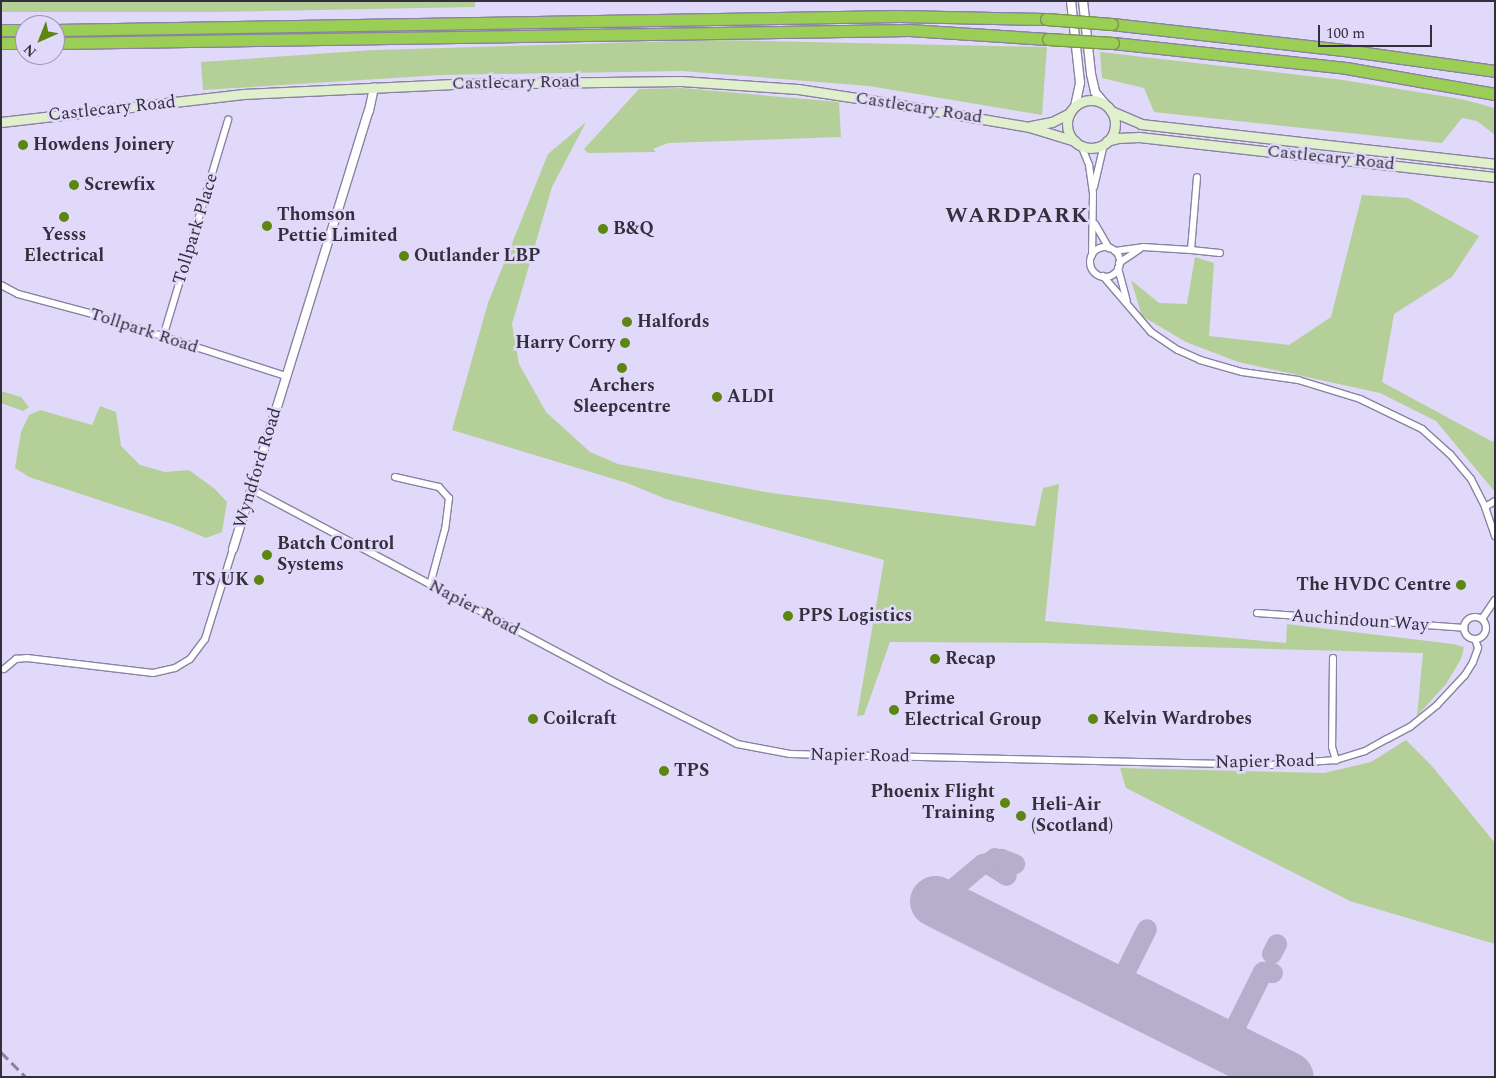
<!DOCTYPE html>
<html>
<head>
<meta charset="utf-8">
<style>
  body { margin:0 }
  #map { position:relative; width:1496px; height:1078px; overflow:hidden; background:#e1d9fa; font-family:Spectral,serif }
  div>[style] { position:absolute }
  .green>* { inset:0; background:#b5cf99 }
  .taxiway>* { height:20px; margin:-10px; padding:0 10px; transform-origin:10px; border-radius:10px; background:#b6aeca }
  .runway>* { height:51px; margin:-25.5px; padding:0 25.5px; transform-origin:25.5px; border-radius:25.5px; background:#b6aeca }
  .roads { filter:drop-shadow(1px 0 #8982a0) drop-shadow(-1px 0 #8982a0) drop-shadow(0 1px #8982a0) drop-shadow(0 -1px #8982a0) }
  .minor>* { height:6px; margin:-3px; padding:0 3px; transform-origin:3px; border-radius:3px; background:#fff }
  .minor>.ring { margin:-3px; padding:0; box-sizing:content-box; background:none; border:6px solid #fff; border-radius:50% }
  .tertiary>* { height:8px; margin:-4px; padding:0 4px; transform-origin:4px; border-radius:4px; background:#fff }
  .secondary>* { height:9px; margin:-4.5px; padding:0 4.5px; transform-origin:4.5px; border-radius:4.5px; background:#e1f0cc }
  .secondary>.ring { margin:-4.5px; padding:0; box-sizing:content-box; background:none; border:9px solid #e1f0cc; border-radius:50% }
  .motorway>* { height:11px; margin:-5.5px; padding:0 5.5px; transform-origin:5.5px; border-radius:5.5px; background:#9bce54 }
  .rail>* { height:2.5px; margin-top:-1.25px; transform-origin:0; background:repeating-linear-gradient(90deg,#8a849b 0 10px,transparent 0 15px) }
  .bridges { filter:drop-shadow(1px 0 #77964c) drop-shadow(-1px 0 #77964c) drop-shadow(0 1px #77964c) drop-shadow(0 -1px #77964c) }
  .motorway-bridge>* { height:11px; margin:-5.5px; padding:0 5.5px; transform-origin:5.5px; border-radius:5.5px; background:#9bce54 }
  .dots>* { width:14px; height:14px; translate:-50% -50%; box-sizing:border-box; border:2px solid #e1d9fa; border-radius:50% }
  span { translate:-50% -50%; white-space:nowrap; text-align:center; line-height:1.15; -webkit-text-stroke:5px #e1d9fa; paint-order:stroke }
  .street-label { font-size:18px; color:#332f3c }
  .poi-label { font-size:18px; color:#332f3c; font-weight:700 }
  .left { translate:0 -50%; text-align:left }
  .right { translate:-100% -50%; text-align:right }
  .district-label { font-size:22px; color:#332f3c; font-weight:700; letter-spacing:1px }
  .frame { position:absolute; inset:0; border:2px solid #332f3c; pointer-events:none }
  .north { position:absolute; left:15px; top:15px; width:50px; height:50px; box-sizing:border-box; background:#e1d9fa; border:1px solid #9b95ae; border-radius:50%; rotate:224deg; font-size:14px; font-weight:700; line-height:20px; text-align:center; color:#332f3c }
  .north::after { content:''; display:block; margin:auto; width:18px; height:22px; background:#5c8611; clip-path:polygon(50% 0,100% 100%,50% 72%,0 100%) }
  .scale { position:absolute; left:1318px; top:25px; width:114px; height:22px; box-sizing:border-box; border:2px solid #332f3c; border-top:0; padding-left:6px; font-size:15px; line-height:18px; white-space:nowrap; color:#332f3c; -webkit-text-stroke:4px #e1d9fa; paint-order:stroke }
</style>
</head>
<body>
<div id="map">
  <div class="green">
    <i style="clip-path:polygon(1px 1px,475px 1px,475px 7px,214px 12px,1px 12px)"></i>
    <i style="clip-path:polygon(713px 40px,1047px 47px,1042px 115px,869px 86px,682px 71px,441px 75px,203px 90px,201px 62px,374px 50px)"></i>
    <i style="clip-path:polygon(1100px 52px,1343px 80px,1461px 99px,1495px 108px,1495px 135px,1477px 121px,1462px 118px,1442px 143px,1154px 112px,1144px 88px,1102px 78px)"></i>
    <i style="clip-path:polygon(682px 88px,839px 102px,841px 137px,668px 143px,653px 149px,656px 152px,588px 153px,584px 149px,639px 89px)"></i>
    <i style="clip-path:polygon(586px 122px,552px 187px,512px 324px,519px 364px,546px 412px,590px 452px,618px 464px,771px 493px,1035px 526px,1043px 488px,1059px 484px,1045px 621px,1286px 643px,1287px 624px,1453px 644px,1464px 647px,1461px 659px,1446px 684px,1417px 716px,1423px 653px,1047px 643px,890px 642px,864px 715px,857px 716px,884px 560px,666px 499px,627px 483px,452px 430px,488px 303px,548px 154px)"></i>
    <i style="clip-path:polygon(1362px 195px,1408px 198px,1479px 236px,1452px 277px,1394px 314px,1382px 382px,1493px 442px,1495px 433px,1495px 492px,1436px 421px,1380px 393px,1238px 362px,1186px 342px,1142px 316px,1131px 280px,1159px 303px,1187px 304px,1195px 257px,1214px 263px,1209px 336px,1289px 345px,1331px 317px)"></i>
    <i style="clip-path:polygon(1px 391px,21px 397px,29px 407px,23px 411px,1px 403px)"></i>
    <i style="clip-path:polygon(100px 406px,116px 412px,121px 446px,140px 465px,165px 472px,189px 470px,215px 489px,227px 502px,222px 532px,206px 538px,175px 525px,29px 477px,15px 468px,21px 432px,29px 415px,40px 410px,92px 425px)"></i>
    <i style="clip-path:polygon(1406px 740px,1431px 765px,1495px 843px,1495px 944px,1350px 901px,1126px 788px,1120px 768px,1324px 773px,1371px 762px)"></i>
  </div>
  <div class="taxiway">
    <i style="left:995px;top:858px;width:9px;rotate:139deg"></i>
    <i style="left:988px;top:864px;width:22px;rotate:32deg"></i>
    <i style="left:945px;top:906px;width:19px;rotate:-65deg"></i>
    <i style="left:953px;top:889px;width:39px;rotate:-40deg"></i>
    <i style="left:983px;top:864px;width:19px;rotate:-16deg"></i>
    <i style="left:1001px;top:859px;width:15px;rotate:20deg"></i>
    <i style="left:1272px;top:954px;width:11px;rotate:-63deg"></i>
    <i style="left:1116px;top:991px;width:69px;rotate:-63.4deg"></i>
    <i style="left:1226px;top:1046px;width:83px;rotate:-63.4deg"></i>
    <i style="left:1263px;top:972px;width:10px;rotate:6deg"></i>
  </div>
  <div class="runway">
    <i style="left:935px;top:901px;width:394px;rotate:26.5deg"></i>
  </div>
  <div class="roads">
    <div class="minor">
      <i style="left:1081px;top:145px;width:22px;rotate:68deg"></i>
      <i style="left:1089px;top:165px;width:28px;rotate:82deg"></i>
      <i style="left:1093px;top:193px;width:62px;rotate:90.9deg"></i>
      <i style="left:1094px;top:187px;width:44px;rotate:-76.9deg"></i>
      <i style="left:1095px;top:224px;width:28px;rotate:60deg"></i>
      <i class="ring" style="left:1090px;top:247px;width:24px;height:24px"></i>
      <i style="left:1191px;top:250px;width:29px;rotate:6deg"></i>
      <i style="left:1115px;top:251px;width:28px;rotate:-8deg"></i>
      <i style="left:1143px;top:247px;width:48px;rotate:3.6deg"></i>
      <i style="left:1191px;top:250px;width:73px;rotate:-85.3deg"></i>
      <i style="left:1119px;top:263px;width:25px;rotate:-34deg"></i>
      <i style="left:1118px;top:268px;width:34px;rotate:75deg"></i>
      <i style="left:1103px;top:276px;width:74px;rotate:49.4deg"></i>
      <i style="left:1151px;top:332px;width:32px;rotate:34deg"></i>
      <i style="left:1178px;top:350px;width:24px;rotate:24deg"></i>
      <i style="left:1200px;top:360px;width:44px;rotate:15.9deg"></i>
      <i style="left:1242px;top:372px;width:57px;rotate:8.1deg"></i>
      <i style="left:1298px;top:380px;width:65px;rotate:17deg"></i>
      <i style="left:1360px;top:399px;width:69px;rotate:25.8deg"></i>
      <i style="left:1422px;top:429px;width:38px;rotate:42deg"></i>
      <i style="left:1450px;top:454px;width:33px;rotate:50deg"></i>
      <i style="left:1471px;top:479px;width:31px;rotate:63deg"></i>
      <i style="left:1485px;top:507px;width:31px;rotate:71deg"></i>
      <i style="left:1px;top:285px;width:19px;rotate:28deg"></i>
      <i style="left:18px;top:294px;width:85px;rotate:15deg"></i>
      <i style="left:100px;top:316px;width:195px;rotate:17.9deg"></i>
      <i style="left:163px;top:337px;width:227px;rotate:-73.3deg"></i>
      <i style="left:395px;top:477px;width:45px;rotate:12.8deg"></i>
      <i style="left:439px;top:487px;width:15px;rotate:48deg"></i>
      <i style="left:449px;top:498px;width:31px;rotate:97deg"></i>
      <i style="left:445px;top:529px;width:58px;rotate:105deg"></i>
      <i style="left:251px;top:489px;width:402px;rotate:28deg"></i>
      <i style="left:606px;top:678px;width:147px;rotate:26.7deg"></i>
      <i style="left:737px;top:744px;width:54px;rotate:10.7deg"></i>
      <i style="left:790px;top:754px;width:480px;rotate:1.3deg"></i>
      <i style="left:1270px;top:765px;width:66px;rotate:-4.3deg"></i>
      <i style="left:1336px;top:760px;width:30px;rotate:-17deg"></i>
      <i style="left:1365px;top:751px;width:25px;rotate:-29deg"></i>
      <i style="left:1387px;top:739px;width:26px;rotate:-28deg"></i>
      <i style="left:1410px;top:727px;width:35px;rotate:-39deg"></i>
      <i style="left:1437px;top:705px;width:41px;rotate:-47deg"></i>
      <i style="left:1465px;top:675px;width:15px;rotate:-58deg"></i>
      <i style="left:1473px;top:662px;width:15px;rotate:-70deg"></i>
      <i style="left:1478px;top:648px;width:9px;rotate:-108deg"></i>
      <i style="left:1485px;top:507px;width:12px;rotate:-31deg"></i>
      <i style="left:1257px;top:613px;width:208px;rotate:4.1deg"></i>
      <i class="ring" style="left:1464px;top:617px;width:16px;height:16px"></i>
      <i style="left:1482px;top:619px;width:23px;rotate:-56deg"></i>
      <i style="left:1333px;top:658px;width:89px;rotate:90.6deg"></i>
      <i style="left:1332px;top:747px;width:14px;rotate:73deg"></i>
      <i style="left:4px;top:669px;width:16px;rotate:-40deg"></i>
      <i style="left:16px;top:659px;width:11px;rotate:-5deg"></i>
      <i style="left:27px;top:658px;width:127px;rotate:6.8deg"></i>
      <i style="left:153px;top:673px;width:23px;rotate:-13deg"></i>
      <i style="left:175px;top:668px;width:17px;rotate:-31deg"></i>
      <i style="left:190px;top:659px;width:25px;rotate:-53deg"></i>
      <i style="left:205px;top:639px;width:94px;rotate:-72.7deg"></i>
    </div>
    <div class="tertiary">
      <i style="left:1071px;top:1px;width:82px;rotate:83.7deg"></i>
      <i style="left:1080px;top:83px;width:24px;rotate:102deg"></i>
      <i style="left:1083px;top:1px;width:73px;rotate:83.7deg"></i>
      <i style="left:1091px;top:74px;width:18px;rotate:77deg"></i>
      <i style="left:1095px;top:92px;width:16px;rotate:50deg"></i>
      <i style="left:233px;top:549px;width:459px;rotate:-72.8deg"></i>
      <i style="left:369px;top:111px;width:24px;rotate:-78deg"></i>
    </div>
    <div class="secondary">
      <i class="ring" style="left:1067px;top:100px;width:39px;height:39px"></i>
      <i style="left:1111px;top:111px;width:33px;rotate:23deg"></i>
      <i style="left:1141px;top:124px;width:356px;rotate:6.4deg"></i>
      <i style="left:1px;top:122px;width:244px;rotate:-6.6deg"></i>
      <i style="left:243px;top:94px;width:216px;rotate:-2.7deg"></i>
      <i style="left:459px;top:84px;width:222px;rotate:-0.8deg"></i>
      <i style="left:681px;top:81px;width:117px;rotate:3.9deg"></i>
      <i style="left:798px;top:89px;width:92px;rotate:8.7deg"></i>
      <i style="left:889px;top:103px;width:142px;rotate:9.7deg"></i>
      <i style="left:1029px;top:127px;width:48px;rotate:16.9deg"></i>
      <i style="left:1031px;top:126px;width:21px;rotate:-11deg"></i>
      <i style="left:1052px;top:122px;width:20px;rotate:-27deg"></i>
      <i style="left:1107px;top:141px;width:11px;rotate:-15deg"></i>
      <i style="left:1118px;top:138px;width:21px;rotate:-3deg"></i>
      <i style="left:1139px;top:137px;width:358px;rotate:6.4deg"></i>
    </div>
    <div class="motorway">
      <i style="left:1112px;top:24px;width:233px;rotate:6.4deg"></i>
      <i style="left:1344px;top:50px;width:152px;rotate:7.9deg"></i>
      <i style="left:1px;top:30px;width:24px"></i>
      <i style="left:55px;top:30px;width:844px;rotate:-0.95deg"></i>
      <i style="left:899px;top:16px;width:147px;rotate:1.2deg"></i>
      <i style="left:1px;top:43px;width:24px"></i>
      <i style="left:55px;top:43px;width:854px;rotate:-0.87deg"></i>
      <i style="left:909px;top:30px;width:139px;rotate:3.7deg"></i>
      <i style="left:1113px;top:43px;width:234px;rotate:6.1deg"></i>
      <i style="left:1346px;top:68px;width:151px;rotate:9.9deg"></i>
    </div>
  </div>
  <div class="rail">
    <i style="left:1px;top:1052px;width:35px;rotate:45deg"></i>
  </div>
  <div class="bridges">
    <div class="motorway-bridge">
      <i style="left:1046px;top:19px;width:66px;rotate:4.3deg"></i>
      <i style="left:1048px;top:39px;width:65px;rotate:3.5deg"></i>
    </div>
  </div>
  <div class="dots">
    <i style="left:23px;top:145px;background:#5c8611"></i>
    <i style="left:74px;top:185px;background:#5c8611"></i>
    <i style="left:64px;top:217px;background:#5c8611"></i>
    <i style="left:267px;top:226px;background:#5c8611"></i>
    <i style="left:603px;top:229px;background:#5c8611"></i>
    <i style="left:404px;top:256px;background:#5c8611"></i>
    <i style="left:627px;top:322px;background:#5c8611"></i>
    <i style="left:625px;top:343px;background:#5c8611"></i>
    <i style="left:622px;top:368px;background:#5c8611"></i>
    <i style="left:717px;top:397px;background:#5c8611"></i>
    <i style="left:267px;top:555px;background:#5c8611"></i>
    <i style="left:259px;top:580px;background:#5c8611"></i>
    <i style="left:1461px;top:585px;background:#5c8611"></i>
    <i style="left:788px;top:616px;background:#5c8611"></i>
    <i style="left:935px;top:659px;background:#5c8611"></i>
    <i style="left:894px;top:710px;background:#5c8611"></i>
    <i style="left:533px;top:719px;background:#5c8611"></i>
    <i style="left:1093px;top:719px;background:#5c8611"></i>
    <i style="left:664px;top:771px;background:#5c8611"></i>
    <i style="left:1005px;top:803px;background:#5c8611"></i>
    <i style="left:1021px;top:816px;background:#5c8611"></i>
  </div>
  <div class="street-label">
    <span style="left:516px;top:83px;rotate:-1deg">Castlecary Road</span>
    <span style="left:919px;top:108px;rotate:9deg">Castlecary Road</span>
    <span style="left:112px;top:109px;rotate:-6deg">Castlecary Road</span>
    <span style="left:1331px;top:158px;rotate:6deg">Castlecary Road</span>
    <span style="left:196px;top:229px;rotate:-73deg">Tollpark Place</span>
    <span style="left:144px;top:331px;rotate:18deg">Tollpark Road</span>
    <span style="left:258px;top:468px;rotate:-73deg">Wyndford Road</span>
    <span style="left:474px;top:608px;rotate:28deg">Napier Road</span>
    <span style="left:1360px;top:621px;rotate:4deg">Auchindoun Way</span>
    <span style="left:860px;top:756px;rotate:1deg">Napier Road</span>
    <span style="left:1265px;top:762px;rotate:-1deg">Napier Road</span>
  </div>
  <div class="poi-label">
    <span class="left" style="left:33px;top:145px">Howdens Joinery</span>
    <span class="left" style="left:84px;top:185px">Screwfix</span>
    <span class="left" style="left:277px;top:226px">Thomson<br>Pettie Limited</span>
    <span class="left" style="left:613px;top:229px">B&amp;Q</span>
    <span style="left:64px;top:246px">Yesss<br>Electrical</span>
    <span class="left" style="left:414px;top:256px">Outlander LBP</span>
    <span class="left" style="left:637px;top:322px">Halfords</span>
    <span class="right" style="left:615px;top:343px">Harry Corry</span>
    <span style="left:622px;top:397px">Archers<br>Sleepcentre</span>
    <span class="left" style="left:727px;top:397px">ALDI</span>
    <span class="left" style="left:277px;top:555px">Batch Control<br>Systems</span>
    <span class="right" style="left:249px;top:580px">TS UK</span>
    <span class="right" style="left:1451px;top:585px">The HVDC Centre</span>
    <span class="left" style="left:798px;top:616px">PPS Logistics</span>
    <span class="left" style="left:945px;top:659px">Recap</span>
    <span class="left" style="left:904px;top:710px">Prime<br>Electrical Group</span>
    <span class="left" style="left:543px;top:719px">Coilcraft</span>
    <span class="left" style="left:1103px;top:719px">Kelvin Wardrobes</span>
    <span class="left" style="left:674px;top:771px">TPS</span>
    <span class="right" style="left:995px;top:803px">Phoenix Flight<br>Training</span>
    <span class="left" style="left:1031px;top:816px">Heli-Air<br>(Scotland)</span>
  </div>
  <div class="district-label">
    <span style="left:1017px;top:216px">WARDPARK</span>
  </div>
  <div class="frame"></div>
  <div class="north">N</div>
  <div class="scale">100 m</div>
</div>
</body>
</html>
